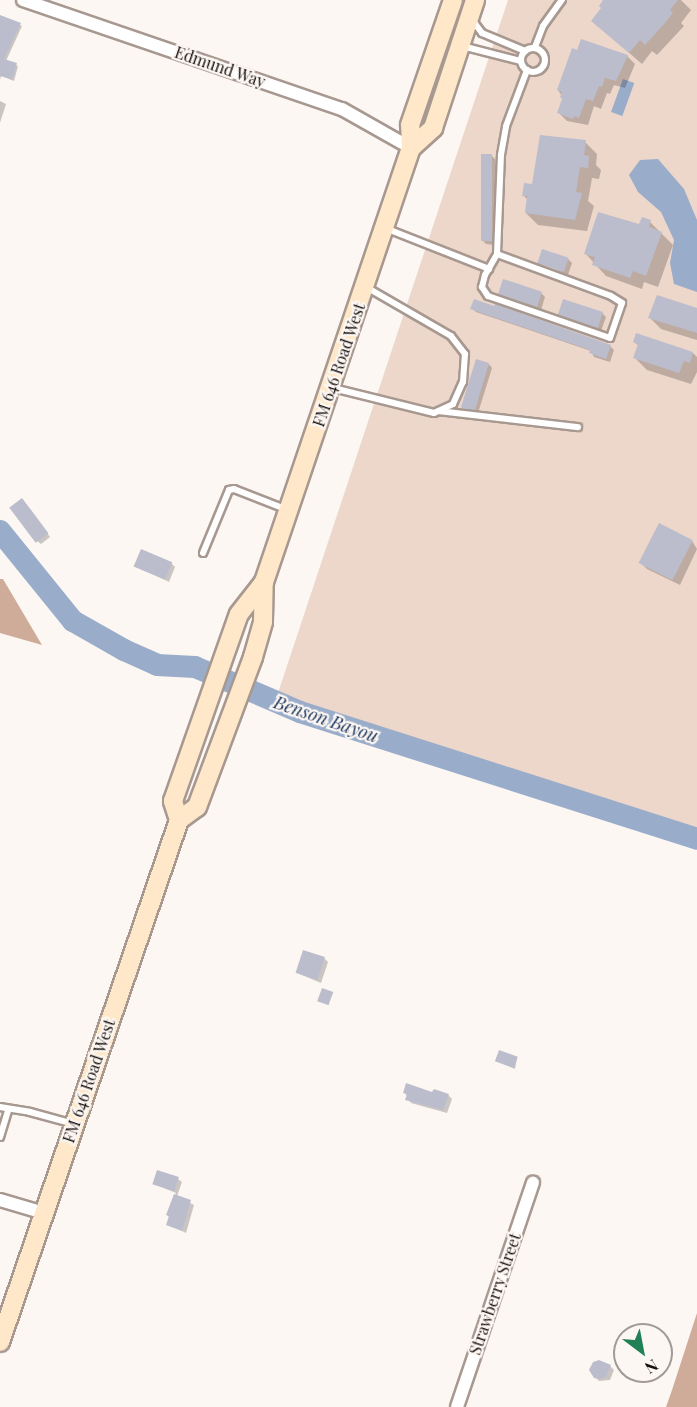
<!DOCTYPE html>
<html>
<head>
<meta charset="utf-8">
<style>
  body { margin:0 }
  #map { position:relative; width:697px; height:1407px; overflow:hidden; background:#fdf7f3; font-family:"Playfair Display",serif }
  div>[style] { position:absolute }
  .green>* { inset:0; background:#edd6ca }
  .forest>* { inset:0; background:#cfac99 }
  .water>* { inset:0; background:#99adcb; transform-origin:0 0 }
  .shadow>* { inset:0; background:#0003 }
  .river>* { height:22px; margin:-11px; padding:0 11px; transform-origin:11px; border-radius:11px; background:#99adcb }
  .building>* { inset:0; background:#bcbdcc; transform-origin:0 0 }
  .roads { filter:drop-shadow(2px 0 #a79890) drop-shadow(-2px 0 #a79890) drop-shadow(0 2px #a79890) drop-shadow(0 -2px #a79890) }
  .lane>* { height:6px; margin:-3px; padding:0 3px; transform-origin:3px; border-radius:3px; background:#fff }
  .lane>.ring { margin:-3px; padding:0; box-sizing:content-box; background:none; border:6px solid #fff; border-radius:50% }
  .street>* { height:12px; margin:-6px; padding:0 6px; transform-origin:6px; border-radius:6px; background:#fff }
  .secondary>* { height:18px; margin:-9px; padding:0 9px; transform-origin:9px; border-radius:9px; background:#fee8c9 }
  span { translate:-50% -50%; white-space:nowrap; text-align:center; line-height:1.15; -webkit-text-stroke:4.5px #fdf7f3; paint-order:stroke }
  .street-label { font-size:16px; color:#16110e }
  .water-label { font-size:18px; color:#1b365e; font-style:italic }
  .north { position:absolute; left:613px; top:1323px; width:60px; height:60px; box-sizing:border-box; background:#fdf7f3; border:2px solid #a19b97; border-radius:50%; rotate:148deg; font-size:16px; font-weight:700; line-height:24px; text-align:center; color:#16110e }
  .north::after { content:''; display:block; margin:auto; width:21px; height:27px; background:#228057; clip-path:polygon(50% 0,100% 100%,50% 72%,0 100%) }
</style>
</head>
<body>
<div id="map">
  <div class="green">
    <i style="clip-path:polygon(508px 0,697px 0,697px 836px,275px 702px)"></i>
  </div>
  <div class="forest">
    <i style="clip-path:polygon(0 579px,3px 579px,42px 645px,0 633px)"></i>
    <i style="clip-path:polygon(697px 1313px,697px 1407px,666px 1407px,672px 1390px)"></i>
  </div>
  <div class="water">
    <i style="left:623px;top:79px;width:12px;height:35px;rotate:20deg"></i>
    <i style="clip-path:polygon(658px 159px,684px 189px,697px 220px,697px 292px,674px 284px,670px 263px,674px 240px,661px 212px,638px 192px,629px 175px,640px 160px)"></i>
  </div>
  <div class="shadow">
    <i style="clip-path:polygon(606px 0,681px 0,691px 10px,681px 23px,684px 26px,657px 55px,652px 51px,642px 64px,605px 32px,603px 8px)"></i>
    <i style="clip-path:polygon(0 17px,22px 26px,6px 61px,18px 66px,14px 81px,1px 76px,0 80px)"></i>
    <i style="clip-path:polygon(627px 56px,635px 64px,625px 88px,614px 85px,610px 94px,607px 93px,601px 109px,594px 106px,588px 125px,567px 121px,559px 113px,564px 99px,558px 90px)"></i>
    <i style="clip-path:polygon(0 101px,6px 104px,0 123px)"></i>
    <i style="clip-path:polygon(585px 142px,597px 154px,596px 165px,601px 170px,599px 179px,592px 178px,588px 201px,594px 206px,587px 231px,538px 225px,526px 213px,528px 200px,523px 195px)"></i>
    <i style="clip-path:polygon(491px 155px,495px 159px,495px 245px,486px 244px,483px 241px)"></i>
    <i style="clip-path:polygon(650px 222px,673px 245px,658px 287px,644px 282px,642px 289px,606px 276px,585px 253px)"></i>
    <i style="clip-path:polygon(568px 259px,572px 263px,568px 275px,540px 262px)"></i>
    <i style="clip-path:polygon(500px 293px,541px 293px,545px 297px,541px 310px)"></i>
    <i style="clip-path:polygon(472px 308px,610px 346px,614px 350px,610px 362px,594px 357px,591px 351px,476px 312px)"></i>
    <i style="clip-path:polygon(697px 310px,697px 340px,661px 329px,649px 317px)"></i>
    <i style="clip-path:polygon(602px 313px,606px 317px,601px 331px,560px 314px)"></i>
    <i style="clip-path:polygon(634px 342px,693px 353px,697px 357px,697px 372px,691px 384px,647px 370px,635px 358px,639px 346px)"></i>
    <i style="clip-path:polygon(489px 364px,492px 368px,478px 413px,466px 411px,462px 407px)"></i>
    <i style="clip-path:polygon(26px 504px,50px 537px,41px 544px,37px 541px)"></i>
    <i style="clip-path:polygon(692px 541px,697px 549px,680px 585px,647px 569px,641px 563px)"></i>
    <i style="clip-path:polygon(171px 563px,175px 567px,169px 582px,135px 565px)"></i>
    <i style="clip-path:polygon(324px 958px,328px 962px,321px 983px,297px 973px)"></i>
    <i style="clip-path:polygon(517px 1058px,515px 1069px,497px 1061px)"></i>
    <i style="clip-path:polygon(405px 1093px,448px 1095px,452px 1099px,447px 1113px,411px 1103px)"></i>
    <i style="clip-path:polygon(178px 1179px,182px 1182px,177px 1196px,194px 1205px,186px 1233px,168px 1224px,170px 1218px,167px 1215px,176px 1193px,154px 1184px)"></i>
    <i style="clip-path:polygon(610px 1366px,614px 1370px,610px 1380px,599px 1381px,595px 1377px)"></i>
  </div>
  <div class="river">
    <i style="left:0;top:531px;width:116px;rotate:51deg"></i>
    <i style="left:73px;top:621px;width:59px;rotate:29.6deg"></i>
    <i style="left:124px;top:650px;width:36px;rotate:24deg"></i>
    <i style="left:157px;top:665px;width:38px;rotate:3deg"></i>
    <i style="left:195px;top:667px;width:114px;rotate:23.2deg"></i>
    <i style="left:300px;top:712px;width:417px;rotate:17.7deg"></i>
  </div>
  <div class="building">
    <i style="clip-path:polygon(603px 0,678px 0,670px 10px,673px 13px,665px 23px,645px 45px,640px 40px,629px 53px,591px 21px,601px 8px,599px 6px)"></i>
    <i style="clip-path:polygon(0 15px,21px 23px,4px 59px,17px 63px,12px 79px,0 76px)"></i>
    <i style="clip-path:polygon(581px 39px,628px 55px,616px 81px,605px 78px,602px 87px,599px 86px,593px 101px,586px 99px,579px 118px,574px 116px,573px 119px,557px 113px,562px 99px,560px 97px,562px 92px,557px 90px,572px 48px,577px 50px)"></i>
    <i style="clip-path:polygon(540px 135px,586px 140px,584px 155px,589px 156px,588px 168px,580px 167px,576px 192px,582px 193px,575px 220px,525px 213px,527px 196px,522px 196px,524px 183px,532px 184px)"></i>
    <i style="left:481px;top:154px;width:11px;height:87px"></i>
    <i style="clip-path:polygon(598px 212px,639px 224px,642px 217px,651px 220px,649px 227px,662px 232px,646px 276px,633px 271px,630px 278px,592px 265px,595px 257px,584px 254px)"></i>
    <i style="left:542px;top:249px;width:28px;height:15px;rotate:18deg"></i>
    <i style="left:503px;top:279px;width:41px;height:16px;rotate:18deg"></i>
    <i style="clip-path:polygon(657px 295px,697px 308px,697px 333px,648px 318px)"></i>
    <i style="clip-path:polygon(474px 299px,494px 306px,495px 304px,611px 345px,606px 359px,589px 353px,590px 350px,470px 309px)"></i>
    <i style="left:563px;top:299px;width:42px;height:17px;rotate:18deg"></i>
    <i style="clip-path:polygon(636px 333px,693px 352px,690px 363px,684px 361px,679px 373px,633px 358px,638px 344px,633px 342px)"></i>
    <i style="clip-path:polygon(476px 359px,489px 363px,475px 410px,464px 409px,461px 407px)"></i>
    <i style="left:22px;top:498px;width:44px;height:16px;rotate:53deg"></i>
    <i style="left:659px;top:523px;width:38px;height:45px;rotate:27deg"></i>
    <i style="left:141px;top:549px;width:34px;height:19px;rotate:23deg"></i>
    <i style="left:303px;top:950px;width:23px;height:24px;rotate:18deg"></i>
    <i style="left:322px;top:988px;width:12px;height:14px;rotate:20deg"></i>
    <i style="left:499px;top:1050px;width:20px;height:12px;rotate:20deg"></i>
    <i style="clip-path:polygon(406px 1083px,432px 1092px,434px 1089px,449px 1094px,443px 1110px,405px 1100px,407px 1094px,403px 1093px)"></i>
    <i style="left:157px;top:1170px;width:23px;height:15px;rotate:18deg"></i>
    <i style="clip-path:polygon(174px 1194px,191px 1200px,182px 1231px,166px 1225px,169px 1216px,166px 1215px)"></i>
    <i style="clip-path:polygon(599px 1360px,611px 1365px,606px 1377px,600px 1379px,594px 1378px,589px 1370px,593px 1362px)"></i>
  </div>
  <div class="roads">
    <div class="lane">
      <i style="left:473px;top:21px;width:15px;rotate:53deg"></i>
      <i style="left:482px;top:33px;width:47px;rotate:22.7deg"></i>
      <i style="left:462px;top:46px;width:61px;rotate:14.3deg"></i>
      <i style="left:535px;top:47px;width:22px;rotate:-69deg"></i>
      <i style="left:543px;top:26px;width:32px;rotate:-54deg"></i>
      <i class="ring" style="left:521px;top:48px;width:18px;height:18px"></i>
      <i style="left:385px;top:228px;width:112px;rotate:21.5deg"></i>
      <i style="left:497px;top:254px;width:121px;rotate:20.2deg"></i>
      <i style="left:611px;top:296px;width:13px;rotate:32deg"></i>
      <i style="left:622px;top:303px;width:37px;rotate:109deg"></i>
      <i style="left:610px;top:338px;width:129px;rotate:-161deg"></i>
      <i style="left:488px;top:296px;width:11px;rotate:-124deg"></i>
      <i style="left:482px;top:287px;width:12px;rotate:-76deg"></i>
      <i style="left:485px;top:275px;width:24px;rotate:-60deg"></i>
      <i style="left:497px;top:254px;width:99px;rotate:-87.7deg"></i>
      <i style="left:501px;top:155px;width:29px;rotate:-80deg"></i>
      <i style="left:506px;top:126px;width:60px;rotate:-69.4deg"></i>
      <i style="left:333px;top:388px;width:104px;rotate:13.9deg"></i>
      <i style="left:434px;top:413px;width:21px;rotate:-25deg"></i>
      <i style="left:453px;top:404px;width:24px;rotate:-66deg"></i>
      <i style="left:463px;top:382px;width:28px;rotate:-86deg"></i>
      <i style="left:465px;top:354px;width:23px;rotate:-128deg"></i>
      <i style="left:451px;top:336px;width:98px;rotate:-150deg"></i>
      <i style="left:439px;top:411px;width:140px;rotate:6.6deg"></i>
      <i style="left:203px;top:553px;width:68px;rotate:-67.6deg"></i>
      <i style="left:229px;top:490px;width:5px;rotate:-11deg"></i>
      <i style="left:234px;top:489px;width:55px;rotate:21.4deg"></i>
      <i style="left:0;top:1107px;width:30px;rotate:9deg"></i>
      <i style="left:30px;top:1112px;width:46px;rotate:15.3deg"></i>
      <i style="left:0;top:1137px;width:28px;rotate:-73deg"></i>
    </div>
    <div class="street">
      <i style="left:23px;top:0;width:337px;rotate:18.9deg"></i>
      <i style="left:342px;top:109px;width:79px;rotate:29.5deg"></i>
      <i style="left:0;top:1200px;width:46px;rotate:16.5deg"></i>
      <i style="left:457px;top:1407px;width:237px;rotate:-71.3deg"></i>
    </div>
    <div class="secondary">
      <i style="left:411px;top:148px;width:30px;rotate:-42deg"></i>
      <i style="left:433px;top:128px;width:135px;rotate:-71.8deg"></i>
      <i style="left:179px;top:820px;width:20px;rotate:-108deg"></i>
      <i style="left:173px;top:801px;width:198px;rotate:-70.6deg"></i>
      <i style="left:239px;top:614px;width:41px;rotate:-52deg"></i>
      <i style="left:264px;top:582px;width:458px;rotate:-71.3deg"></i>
      <i style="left:411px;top:148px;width:23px;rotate:-92deg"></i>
      <i style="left:410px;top:125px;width:132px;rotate:-71deg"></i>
      <i style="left:0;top:1342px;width:552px;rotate:-71.07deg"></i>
      <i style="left:179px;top:820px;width:22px;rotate:-36deg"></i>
      <i style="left:197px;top:807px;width:160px;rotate:-69.5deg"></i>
      <i style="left:253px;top:657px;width:37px;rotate:-74deg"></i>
      <i style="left:263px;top:621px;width:39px;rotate:-89deg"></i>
    </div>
  </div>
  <div class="street-label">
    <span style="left:220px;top:67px;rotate:19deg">Edmund Way</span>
    <span style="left:339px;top:365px;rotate:-71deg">FM 646 Road West</span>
    <span style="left:89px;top:1081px;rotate:-71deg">FM 646 Road West</span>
    <span style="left:495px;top:1294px;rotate:-71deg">Strawberry Street</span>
  </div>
  <div class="water-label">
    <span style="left:326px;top:719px;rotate:19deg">Benson Bayou</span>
  </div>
  <div class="north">N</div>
</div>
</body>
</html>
